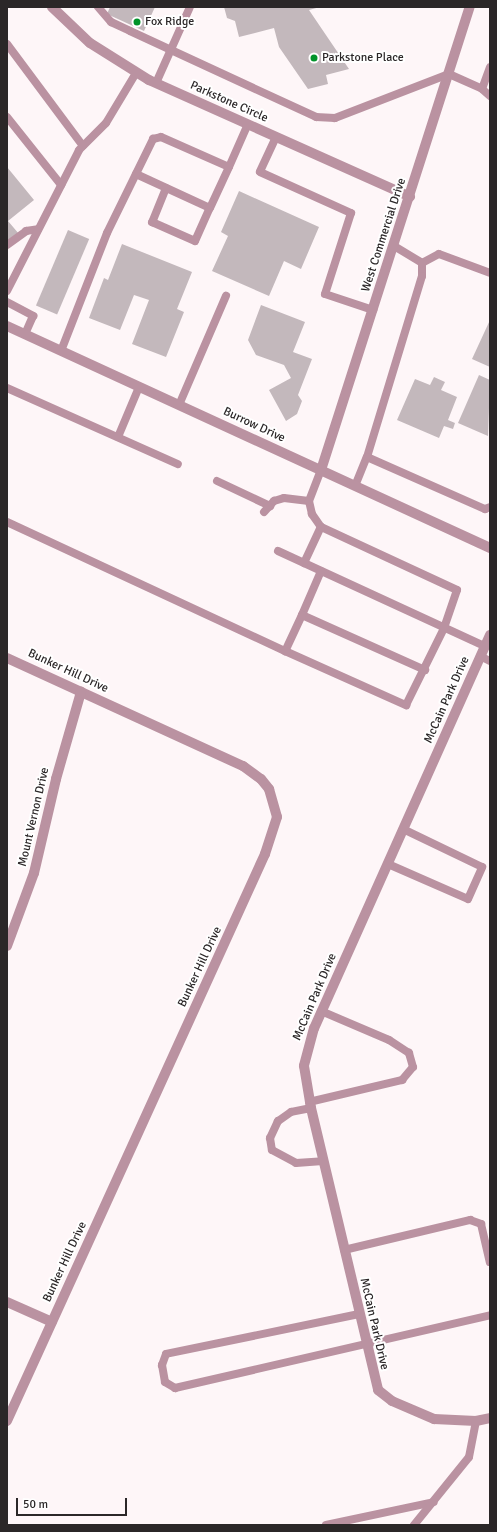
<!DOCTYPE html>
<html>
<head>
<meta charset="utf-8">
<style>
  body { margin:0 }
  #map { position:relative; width:497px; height:1532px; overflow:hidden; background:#fef6f8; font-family:Signika,sans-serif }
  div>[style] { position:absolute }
  .building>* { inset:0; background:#c3b8bc; transform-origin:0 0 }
  .lane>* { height:8px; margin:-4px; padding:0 4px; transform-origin:4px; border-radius:4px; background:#ba92a1 }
  .street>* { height:10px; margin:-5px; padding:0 5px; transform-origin:5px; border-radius:5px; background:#ba92a1 }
  .dots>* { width:11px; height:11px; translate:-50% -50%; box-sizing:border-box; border:2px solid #fff; border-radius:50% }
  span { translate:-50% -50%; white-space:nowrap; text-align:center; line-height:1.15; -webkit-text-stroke:4px #fff; paint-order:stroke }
  .poi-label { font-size:12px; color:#2b2728 }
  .left { translate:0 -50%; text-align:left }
  .street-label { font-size:12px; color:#2b2728 }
  .frame { position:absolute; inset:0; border:8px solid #2b2728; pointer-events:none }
  .scale { position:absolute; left:16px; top:1498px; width:111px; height:18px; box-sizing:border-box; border:2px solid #2b2728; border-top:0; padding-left:5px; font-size:12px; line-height:14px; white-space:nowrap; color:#2b2728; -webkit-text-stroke:3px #fff; paint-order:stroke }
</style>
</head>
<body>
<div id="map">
  <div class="building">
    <i style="clip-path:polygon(110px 7px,155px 7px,144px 31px,107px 14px)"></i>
    <i style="clip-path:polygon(224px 7px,320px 7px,309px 10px,349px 69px,326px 75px,328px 84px,308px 89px,279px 47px,274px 28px,239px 37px,235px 21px,227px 18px)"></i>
    <i style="clip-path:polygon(7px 167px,34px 200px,8px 221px,19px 234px,7px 243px)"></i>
    <i style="clip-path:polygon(239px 191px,319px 227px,301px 269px,284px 261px,269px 296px,212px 271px,228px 236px,221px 232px)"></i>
    <i style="left:68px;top:230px;width:23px;height:82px;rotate:23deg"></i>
    <i style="clip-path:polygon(122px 244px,192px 272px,177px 309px,184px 312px,166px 357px,132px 344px,149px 300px,134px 295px,120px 330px,89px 318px,104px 278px,108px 280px)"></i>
    <i style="clip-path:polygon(261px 305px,305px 322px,293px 352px,312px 359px,298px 395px,302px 401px,297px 414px,286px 421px,269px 390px,291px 378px,284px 365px,256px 355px,248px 340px)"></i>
    <i style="clip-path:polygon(490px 320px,490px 367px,472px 359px)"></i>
    <i style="clip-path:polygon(479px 375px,490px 380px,488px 436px,458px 423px)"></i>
    <i style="clip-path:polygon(434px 377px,445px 382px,441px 390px,457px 397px,448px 420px,455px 423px,453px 429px,444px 426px,439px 438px,397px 420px,415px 379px,430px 385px)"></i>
  </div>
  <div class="lane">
    <i style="left:98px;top:7px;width:20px;rotate:49deg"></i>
    <i style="left:111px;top:22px;width:21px;rotate:25deg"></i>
    <i style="left:130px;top:31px;width:205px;rotate:24.8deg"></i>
    <i style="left:316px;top:117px;width:19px;rotate:3deg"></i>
    <i style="left:335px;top:118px;width:122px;rotate:-21.1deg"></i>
    <i style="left:449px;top:74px;width:36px;rotate:24deg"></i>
    <i style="left:7px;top:44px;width:127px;rotate:53.3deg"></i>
    <i style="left:490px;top:67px;width:23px;rotate:110deg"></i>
    <i style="left:482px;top:89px;width:11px;rotate:41deg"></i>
    <i style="left:156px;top:83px;width:83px;rotate:-65.9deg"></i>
    <i style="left:7px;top:117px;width:87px;rotate:51.5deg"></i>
    <i style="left:276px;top:137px;width:38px;rotate:115deg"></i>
    <i style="left:260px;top:172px;width:100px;rotate:24.3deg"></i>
    <i style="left:351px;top:213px;width:85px;rotate:107.8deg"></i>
    <i style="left:325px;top:294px;width:51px;rotate:18.4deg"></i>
    <i style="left:136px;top:174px;width:81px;rotate:24.7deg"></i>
    <i style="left:210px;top:208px;width:45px;rotate:-65.1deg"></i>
    <i style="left:166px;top:188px;width:37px;rotate:112deg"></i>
    <i style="left:152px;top:222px;width:47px;rotate:23.8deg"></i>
    <i style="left:195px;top:241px;width:36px;rotate:-66deg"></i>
    <i style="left:7px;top:245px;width:24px;rotate:-36deg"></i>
    <i style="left:26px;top:231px;width:12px;rotate:-9deg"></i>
    <i style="left:394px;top:246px;width:33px;rotate:31deg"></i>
    <i style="left:422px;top:263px;width:13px;rotate:90deg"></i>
    <i style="left:422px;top:276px;width:189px;rotate:106.9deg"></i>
    <i style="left:367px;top:457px;width:129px;rotate:23.8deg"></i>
    <i style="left:485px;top:509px;width:5px;rotate:-22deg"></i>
    <i style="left:422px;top:263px;width:19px;rotate:-28deg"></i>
    <i style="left:439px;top:254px;width:54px;rotate:20.4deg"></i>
    <i style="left:7px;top:291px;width:158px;rotate:-62.9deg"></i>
    <i style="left:79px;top:150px;width:38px;rotate:-45deg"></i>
    <i style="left:106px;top:123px;width:58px;rotate:-59deg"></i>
    <i style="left:7px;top:302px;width:30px;rotate:28deg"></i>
    <i style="left:33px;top:316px;width:20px;rotate:114deg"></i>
    <i style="left:61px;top:351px;width:127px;rotate:-68.7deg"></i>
    <i style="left:107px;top:233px;width:105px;rotate:-63.9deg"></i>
    <i style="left:153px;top:139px;width:8px;rotate:-14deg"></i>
    <i style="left:161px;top:137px;width:74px;rotate:23.8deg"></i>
    <i style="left:229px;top:167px;width:47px;rotate:-66.2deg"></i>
    <i style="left:7px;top:388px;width:187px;rotate:24deg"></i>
    <i style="left:179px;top:405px;width:119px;rotate:-66.7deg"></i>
    <i style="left:118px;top:437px;width:54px;rotate:-67.2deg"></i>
    <i style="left:217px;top:481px;width:59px;rotate:25.3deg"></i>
    <i style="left:355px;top:486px;width:31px;rotate:-68deg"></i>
    <i style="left:264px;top:512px;width:15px;rotate:-48deg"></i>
    <i style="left:274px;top:501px;width:10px;rotate:-17deg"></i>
    <i style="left:284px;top:498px;width:25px;rotate:7deg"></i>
    <i style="left:7px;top:522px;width:306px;rotate:24.9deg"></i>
    <i style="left:278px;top:551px;width:228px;rotate:24.7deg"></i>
    <i style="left:304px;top:563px;width:40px;rotate:-65deg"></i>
    <i style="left:321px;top:571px;width:48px;rotate:113.4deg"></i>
    <i style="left:302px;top:615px;width:135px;rotate:24.1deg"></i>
    <i style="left:302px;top:615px;width:40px;rotate:115deg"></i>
    <i style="left:285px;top:651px;width:133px;rotate:24.1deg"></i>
    <i style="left:406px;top:705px;width:86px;rotate:-63.7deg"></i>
    <i style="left:444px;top:628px;width:40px;rotate:-71.1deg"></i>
    <i style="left:457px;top:590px;width:150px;rotate:-155.1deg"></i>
    <i style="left:321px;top:527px;width:16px;rotate:-125deg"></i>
    <i style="left:312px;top:514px;width:13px;rotate:-103deg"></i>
    <i style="left:309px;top:501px;width:33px;rotate:-69deg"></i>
    <i style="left:480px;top:656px;width:11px;rotate:27deg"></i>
    <i style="left:388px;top:864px;width:87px;rotate:23.6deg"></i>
    <i style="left:468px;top:899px;width:35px;rotate:-66deg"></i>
    <i style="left:482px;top:867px;width:88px;rotate:-154.3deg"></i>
    <i style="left:309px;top:1102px;width:96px;rotate:-13.3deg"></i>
    <i style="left:402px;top:1080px;width:17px;rotate:-50deg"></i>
    <i style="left:413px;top:1067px;width:15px;rotate:-106deg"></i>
    <i style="left:409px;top:1053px;width:24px;rotate:-147deg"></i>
    <i style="left:389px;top:1040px;width:74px;rotate:-156.9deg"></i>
    <i style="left:311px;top:1108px;width:20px;rotate:169deg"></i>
    <i style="left:291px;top:1112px;width:16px;rotate:145deg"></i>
    <i style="left:278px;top:1121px;width:19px;rotate:115deg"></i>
    <i style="left:270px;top:1138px;width:12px;rotate:81deg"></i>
    <i style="left:272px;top:1150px;width:27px;rotate:28deg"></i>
    <i style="left:296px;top:1163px;width:27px;rotate:-4deg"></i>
    <i style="left:344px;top:1250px;width:130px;rotate:-13.4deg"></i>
    <i style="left:470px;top:1220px;width:12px;rotate:20deg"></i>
    <i style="left:481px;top:1224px;width:39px;rotate:77deg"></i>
    <i style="left:359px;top:1314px;width:197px;rotate:168.3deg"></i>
    <i style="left:166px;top:1354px;width:12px;rotate:110deg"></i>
    <i style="left:162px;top:1365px;width:17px;rotate:80deg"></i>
    <i style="left:165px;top:1382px;width:12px;rotate:31deg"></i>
    <i style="left:175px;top:1388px;width:323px;rotate:-13deg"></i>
    <i style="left:326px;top:1525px;width:110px;rotate:-12deg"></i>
    <i style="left:414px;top:1525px;width:87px;rotate:-51deg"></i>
    <i style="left:469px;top:1457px;width:37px;rotate:-79deg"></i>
  </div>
  <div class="street">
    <i style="left:52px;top:7px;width:52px;rotate:43.5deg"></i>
    <i style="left:90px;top:43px;width:70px;rotate:32.1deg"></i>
    <i style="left:149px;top:80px;width:286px;rotate:24.1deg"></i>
    <i style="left:7px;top:326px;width:532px;rotate:24.68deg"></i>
    <i style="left:321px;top:470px;width:486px;rotate:-72.2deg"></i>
    <i style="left:490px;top:635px;width:431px;rotate:114.1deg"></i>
    <i style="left:314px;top:1028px;width:39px;rotate:105deg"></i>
    <i style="left:304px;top:1066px;width:43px;rotate:80.5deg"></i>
    <i style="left:311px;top:1108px;width:290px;rotate:76.6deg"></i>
    <i style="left:378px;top:1390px;width:18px;rotate:38deg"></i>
    <i style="left:392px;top:1401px;width:46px;rotate:23.2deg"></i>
    <i style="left:434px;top:1419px;width:42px;rotate:2.7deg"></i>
    <i style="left:476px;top:1421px;width:14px;rotate:-12deg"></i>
    <i style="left:7px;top:658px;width:260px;rotate:24.6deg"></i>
    <i style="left:243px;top:766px;width:22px;rotate:36deg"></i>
    <i style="left:261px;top:779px;width:13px;rotate:51deg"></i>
    <i style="left:269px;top:789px;width:29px;rotate:74deg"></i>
    <i style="left:277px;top:817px;width:39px;rotate:108deg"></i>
    <i style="left:265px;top:854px;width:623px;rotate:114.47deg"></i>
    <i style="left:7px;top:946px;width:78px;rotate:-69.7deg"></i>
    <i style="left:34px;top:873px;width:97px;rotate:-76.8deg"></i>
    <i style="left:56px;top:779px;width:91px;rotate:-74deg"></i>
    <i style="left:7px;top:1302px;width:49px;rotate:24deg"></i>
  </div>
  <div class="dots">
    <i style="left:137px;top:22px;background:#009329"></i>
    <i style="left:314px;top:58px;background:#009329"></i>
  </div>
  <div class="poi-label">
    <span class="left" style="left:145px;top:22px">Fox Ridge</span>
    <span class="left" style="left:322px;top:58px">Parkstone Place</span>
  </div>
  <div class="street-label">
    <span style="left:229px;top:102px;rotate:24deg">Parkstone Circle</span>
    <span style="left:384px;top:235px;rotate:-72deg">West Commercial Drive</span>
    <span style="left:254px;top:425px;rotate:25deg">Burrow Drive</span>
    <span style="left:68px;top:671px;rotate:25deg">Bunker Hill Drive</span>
    <span style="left:447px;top:700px;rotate:-66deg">McCain Park Drive</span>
    <span style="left:34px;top:817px;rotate:-77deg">Mount Vernon Drive</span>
    <span style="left:200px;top:967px;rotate:-65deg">Bunker Hill Drive</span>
    <span style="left:315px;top:997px;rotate:-67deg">McCain Park Drive</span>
    <span style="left:65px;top:1262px;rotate:-65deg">Bunker Hill Drive</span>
    <span style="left:374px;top:1324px;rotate:77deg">McCain Park Drive</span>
  </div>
  <div class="frame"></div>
  <div class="scale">50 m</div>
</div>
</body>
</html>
